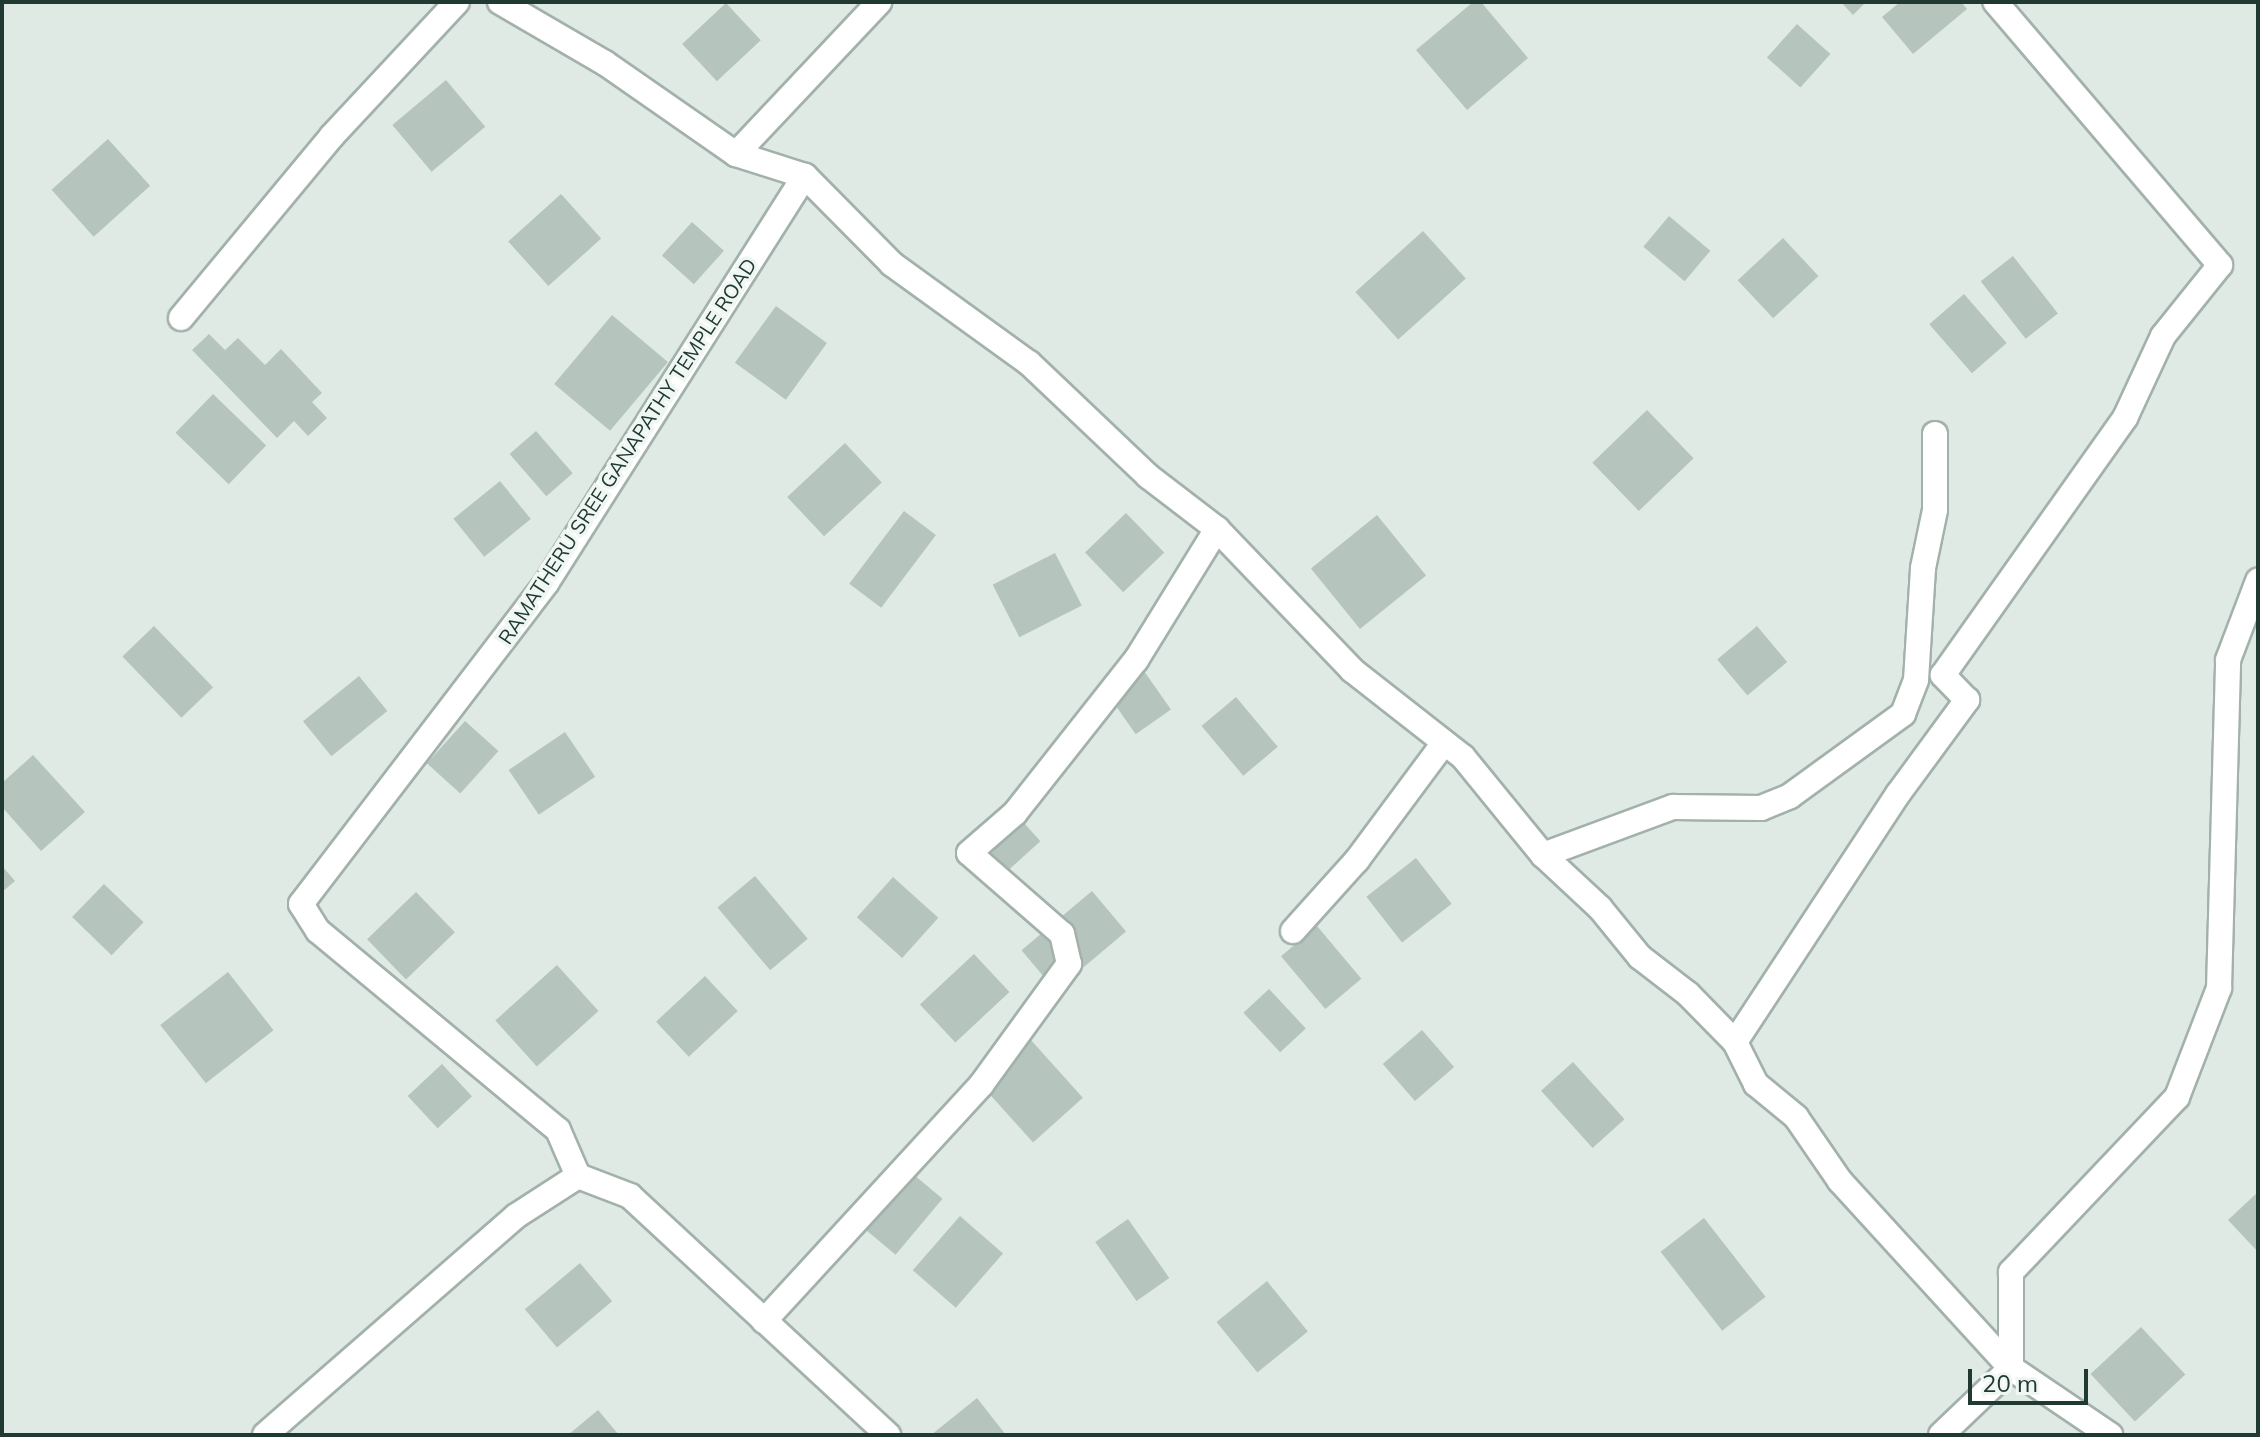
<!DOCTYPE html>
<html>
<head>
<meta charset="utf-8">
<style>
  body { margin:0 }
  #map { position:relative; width:2260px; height:1437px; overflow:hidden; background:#e0eae5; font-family:Mulish,sans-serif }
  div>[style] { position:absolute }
  .building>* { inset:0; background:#b5c5be; transform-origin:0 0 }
  .roads { filter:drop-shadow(2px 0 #a3b1ac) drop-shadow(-2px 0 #a3b1ac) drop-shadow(0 2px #a3b1ac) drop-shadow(0 -2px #a3b1ac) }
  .minor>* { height:24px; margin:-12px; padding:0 12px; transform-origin:12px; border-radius:12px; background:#fff }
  span { translate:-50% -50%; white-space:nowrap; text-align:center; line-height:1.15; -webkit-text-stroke:7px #f0f7f3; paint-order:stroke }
  .street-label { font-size:20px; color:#213933 }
  .frame { position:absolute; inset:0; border:4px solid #213933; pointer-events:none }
  .scale { position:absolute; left:1968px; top:1369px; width:120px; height:36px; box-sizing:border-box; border:4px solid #213933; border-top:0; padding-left:10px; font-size:24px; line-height:28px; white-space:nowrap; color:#213933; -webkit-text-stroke:6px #f0f7f3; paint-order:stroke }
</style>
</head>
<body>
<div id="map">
  <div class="building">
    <i style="clip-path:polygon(1473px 2px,1481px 2px,1528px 58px,1467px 110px,1416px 50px)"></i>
    <i style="clip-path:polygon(1841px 2px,1866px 2px,1853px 15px)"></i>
    <i style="clip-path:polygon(1900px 2px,1961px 2px,1967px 9px,1913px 54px,1882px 17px)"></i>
    <i style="left:726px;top:3px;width:51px;height:60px;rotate:47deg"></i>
    <i style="left:1797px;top:24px;width:45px;height:45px;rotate:42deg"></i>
    <i style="left:446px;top:80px;width:61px;height:70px;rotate:50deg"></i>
    <i style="left:108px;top:139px;width:63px;height:76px;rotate:48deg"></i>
    <i style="left:561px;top:194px;width:60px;height:71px;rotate:48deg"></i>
    <i style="left:1669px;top:216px;width:54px;height:40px;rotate:40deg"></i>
    <i style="left:692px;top:222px;width:43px;height:45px;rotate:42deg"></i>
    <i style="left:1423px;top:231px;width:64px;height:91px;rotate:48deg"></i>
    <i style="left:1783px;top:238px;width:52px;height:62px;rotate:47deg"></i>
    <i style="left:2013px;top:256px;width:73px;height:41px;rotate:52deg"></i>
    <i style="left:1964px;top:294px;width:65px;height:46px;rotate:49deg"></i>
    <i style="left:776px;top:306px;width:63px;height:70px;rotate:36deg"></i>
    <i style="left:612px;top:315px;width:73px;height:90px;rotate:40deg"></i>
    <i style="clip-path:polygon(209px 334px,225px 350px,238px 338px,265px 365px,281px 349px,322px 393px,312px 402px,327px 418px,308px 436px,294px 421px,277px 438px,192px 350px)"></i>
    <i style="left:213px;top:394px;width:74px;height:54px;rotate:44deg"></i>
    <i style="left:1647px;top:410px;width:67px;height:76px;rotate:46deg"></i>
    <i style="left:536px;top:431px;width:56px;height:35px;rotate:49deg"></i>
    <i style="left:845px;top:443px;width:54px;height:79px;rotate:47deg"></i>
    <i style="left:500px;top:481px;width:49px;height:60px;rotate:51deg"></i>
    <i style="left:904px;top:511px;width:40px;height:91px;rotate:37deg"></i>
    <i style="left:1126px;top:513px;width:55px;height:57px;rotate:46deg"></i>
    <i style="left:1377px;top:515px;width:78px;height:85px;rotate:51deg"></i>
    <i style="left:1055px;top:553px;width:59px;height:70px;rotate:63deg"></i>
    <i style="left:154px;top:626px;width:85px;height:44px;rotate:46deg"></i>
    <i style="left:1757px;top:626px;width:47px;height:52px;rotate:50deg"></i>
    <i style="left:1144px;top:671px;width:47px;height:43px;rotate:55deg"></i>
    <i style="left:359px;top:676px;width:45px;height:72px;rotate:51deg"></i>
    <i style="left:1236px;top:697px;width:65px;height:45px;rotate:50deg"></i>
    <i style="left:465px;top:721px;width:45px;height:57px;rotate:42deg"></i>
    <i style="left:565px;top:732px;width:54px;height:68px;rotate:56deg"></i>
    <i style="clip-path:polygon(33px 755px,85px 812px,41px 851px,2px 807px,2px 783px)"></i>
    <i style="left:1015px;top:813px;width:38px;height:61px;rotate:48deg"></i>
    <i style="left:1416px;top:858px;width:58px;height:63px;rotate:52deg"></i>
    <i style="clip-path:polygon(2px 866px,15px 881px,2px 892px)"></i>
    <i style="left:755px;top:876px;width:82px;height:49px;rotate:50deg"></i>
    <i style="left:893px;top:877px;width:61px;height:54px;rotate:42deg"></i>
    <i style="left:104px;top:884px;width:55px;height:46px;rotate:44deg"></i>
    <i style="left:1092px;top:891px;width:53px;height:92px;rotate:50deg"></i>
    <i style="left:416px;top:892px;width:56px;height:68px;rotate:46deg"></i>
    <i style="left:1317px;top:926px;width:69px;height:47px;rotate:50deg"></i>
    <i style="left:974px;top:954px;width:52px;height:74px;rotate:47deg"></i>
    <i style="left:557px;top:965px;width:62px;height:83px;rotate:48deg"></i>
    <i style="left:228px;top:972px;width:74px;height:86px;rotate:52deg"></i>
    <i style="left:705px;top:976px;width:48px;height:67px;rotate:47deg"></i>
    <i style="left:1269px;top:989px;width:54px;height:35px;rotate:47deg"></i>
    <i style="left:1422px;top:1030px;width:49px;height:52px;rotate:49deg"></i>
    <i style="left:1030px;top:1039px;width:79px;height:67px;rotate:48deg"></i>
    <i style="left:1573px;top:1062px;width:77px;height:43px;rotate:48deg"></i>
    <i style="left:442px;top:1064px;width:44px;height:47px;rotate:47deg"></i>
    <i style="left:895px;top:1159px;width:62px;height:73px;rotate:40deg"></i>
    <i style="clip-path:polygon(2258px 1192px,2258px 1252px,2228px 1220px)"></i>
    <i style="left:960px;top:1216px;width:57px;height:72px;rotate:41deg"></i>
    <i style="left:1704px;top:1218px;width:100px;height:55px;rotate:52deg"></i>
    <i style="left:1128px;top:1219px;width:72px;height:40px;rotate:55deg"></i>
    <i style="left:580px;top:1263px;width:50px;height:72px;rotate:50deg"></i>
    <i style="left:1267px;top:1281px;width:65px;height:65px;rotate:51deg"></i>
    <i style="left:2141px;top:1327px;width:65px;height:69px;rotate:47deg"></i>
    <i style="clip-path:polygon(977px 1398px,1006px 1435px,931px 1435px)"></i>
    <i style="clip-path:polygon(598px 1410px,619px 1435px,568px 1435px)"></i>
  </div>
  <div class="roads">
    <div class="minor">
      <i style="left:500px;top:2px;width:121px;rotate:30.2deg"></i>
      <i style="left:605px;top:63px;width:160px;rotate:34.8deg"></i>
      <i style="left:736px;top:154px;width:72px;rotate:17.7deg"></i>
      <i style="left:805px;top:176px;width:124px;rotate:45.3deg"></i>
      <i style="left:892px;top:264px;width:169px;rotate:35.9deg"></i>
      <i style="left:1029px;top:363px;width:164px;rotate:43.5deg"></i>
      <i style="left:1148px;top:476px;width:87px;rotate:37.5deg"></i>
      <i style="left:1217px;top:529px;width:195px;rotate:46.2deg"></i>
      <i style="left:1352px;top:670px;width:141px;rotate:38.1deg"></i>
      <i style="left:1463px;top:757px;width:127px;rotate:50.8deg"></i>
      <i style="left:1543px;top:855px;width:78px;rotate:42.9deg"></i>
      <i style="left:1600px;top:908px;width:63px;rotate:50.8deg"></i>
      <i style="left:1640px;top:957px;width:61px;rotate:37.6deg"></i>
      <i style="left:1688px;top:994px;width:67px;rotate:45.6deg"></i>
      <i style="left:1735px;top:1042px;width:47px;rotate:63.4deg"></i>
      <i style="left:1756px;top:1084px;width:52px;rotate:39.5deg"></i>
      <i style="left:1796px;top:1117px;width:78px;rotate:55.5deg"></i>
      <i style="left:1840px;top:1181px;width:253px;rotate:47.6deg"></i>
      <i style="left:2011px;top:1368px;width:120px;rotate:34.1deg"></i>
      <i style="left:736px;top:154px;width:209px;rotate:-46.7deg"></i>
      <i style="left:181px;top:318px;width:236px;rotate:-50.3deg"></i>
      <i style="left:332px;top:136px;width:183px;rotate:-47deg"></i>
      <i style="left:1543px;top:855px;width:139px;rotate:-20.3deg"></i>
      <i style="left:1673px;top:807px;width:88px;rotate:0.7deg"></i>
      <i style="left:1761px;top:808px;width:31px;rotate:-22deg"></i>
      <i style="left:1790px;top:796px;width:140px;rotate:-36deg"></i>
      <i style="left:1903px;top:714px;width:36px;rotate:-69deg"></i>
      <i style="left:1916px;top:680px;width:112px;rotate:-86.4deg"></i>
      <i style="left:1923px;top:568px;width:59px;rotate:-78.3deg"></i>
      <i style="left:1935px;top:510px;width:76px;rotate:-90deg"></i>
      <i style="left:1293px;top:931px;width:96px;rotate:-48deg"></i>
      <i style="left:1357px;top:860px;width:146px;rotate:-53.4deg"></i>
      <i style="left:1735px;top:1042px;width:297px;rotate:-56.7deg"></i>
      <i style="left:1898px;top:794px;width:117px;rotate:-53.7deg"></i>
      <i style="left:1967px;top:700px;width:35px;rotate:-134deg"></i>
      <i style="left:1943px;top:675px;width:315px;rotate:-54.7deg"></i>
      <i style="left:2125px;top:418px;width:90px;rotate:-65.1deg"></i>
      <i style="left:2163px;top:336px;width:91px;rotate:-51.2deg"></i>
      <i style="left:2220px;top:265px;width:346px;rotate:-130.5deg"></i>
      <i style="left:578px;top:1176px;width:50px;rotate:-113.5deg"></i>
      <i style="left:558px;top:1130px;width:312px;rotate:-140.3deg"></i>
      <i style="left:318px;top:931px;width:32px;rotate:-122deg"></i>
      <i style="left:301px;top:904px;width:405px;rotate:-52.6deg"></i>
      <i style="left:547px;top:582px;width:481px;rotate:-57.6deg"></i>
      <i style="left:764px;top:1321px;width:321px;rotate:-47.4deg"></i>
      <i style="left:981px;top:1085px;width:150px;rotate:-54deg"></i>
      <i style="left:1069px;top:964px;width:31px;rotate:-103deg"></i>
      <i style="left:1062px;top:934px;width:123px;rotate:-138.9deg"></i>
      <i style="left:969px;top:853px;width:61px;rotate:-41deg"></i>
      <i style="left:1015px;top:813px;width:195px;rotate:-51.7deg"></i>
      <i style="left:1136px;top:660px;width:154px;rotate:-58.3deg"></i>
      <i style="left:265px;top:1435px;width:333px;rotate:-41.1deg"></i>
      <i style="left:516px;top:1216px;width:74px;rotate:-32.8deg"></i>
      <i style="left:578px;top:1176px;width:56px;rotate:21deg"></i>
      <i style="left:630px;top:1196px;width:352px;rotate:42.8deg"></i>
      <i style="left:1941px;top:1435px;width:97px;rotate:-43.7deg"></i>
      <i style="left:2011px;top:1368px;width:96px;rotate:-90deg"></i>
      <i style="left:2011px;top:1272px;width:241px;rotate:-46.5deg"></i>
      <i style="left:2177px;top:1097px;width:117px;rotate:-68.9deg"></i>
      <i style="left:2219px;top:988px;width:328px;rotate:-88.4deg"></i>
      <i style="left:2228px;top:660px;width:85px;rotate:-69.2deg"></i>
    </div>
  </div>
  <div class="street-label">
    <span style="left:627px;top:451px;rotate:-57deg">RAMATHERU SREE GANAPATHY TEMPLE ROAD</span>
  </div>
  <div class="frame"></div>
  <div class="scale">20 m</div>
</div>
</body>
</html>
